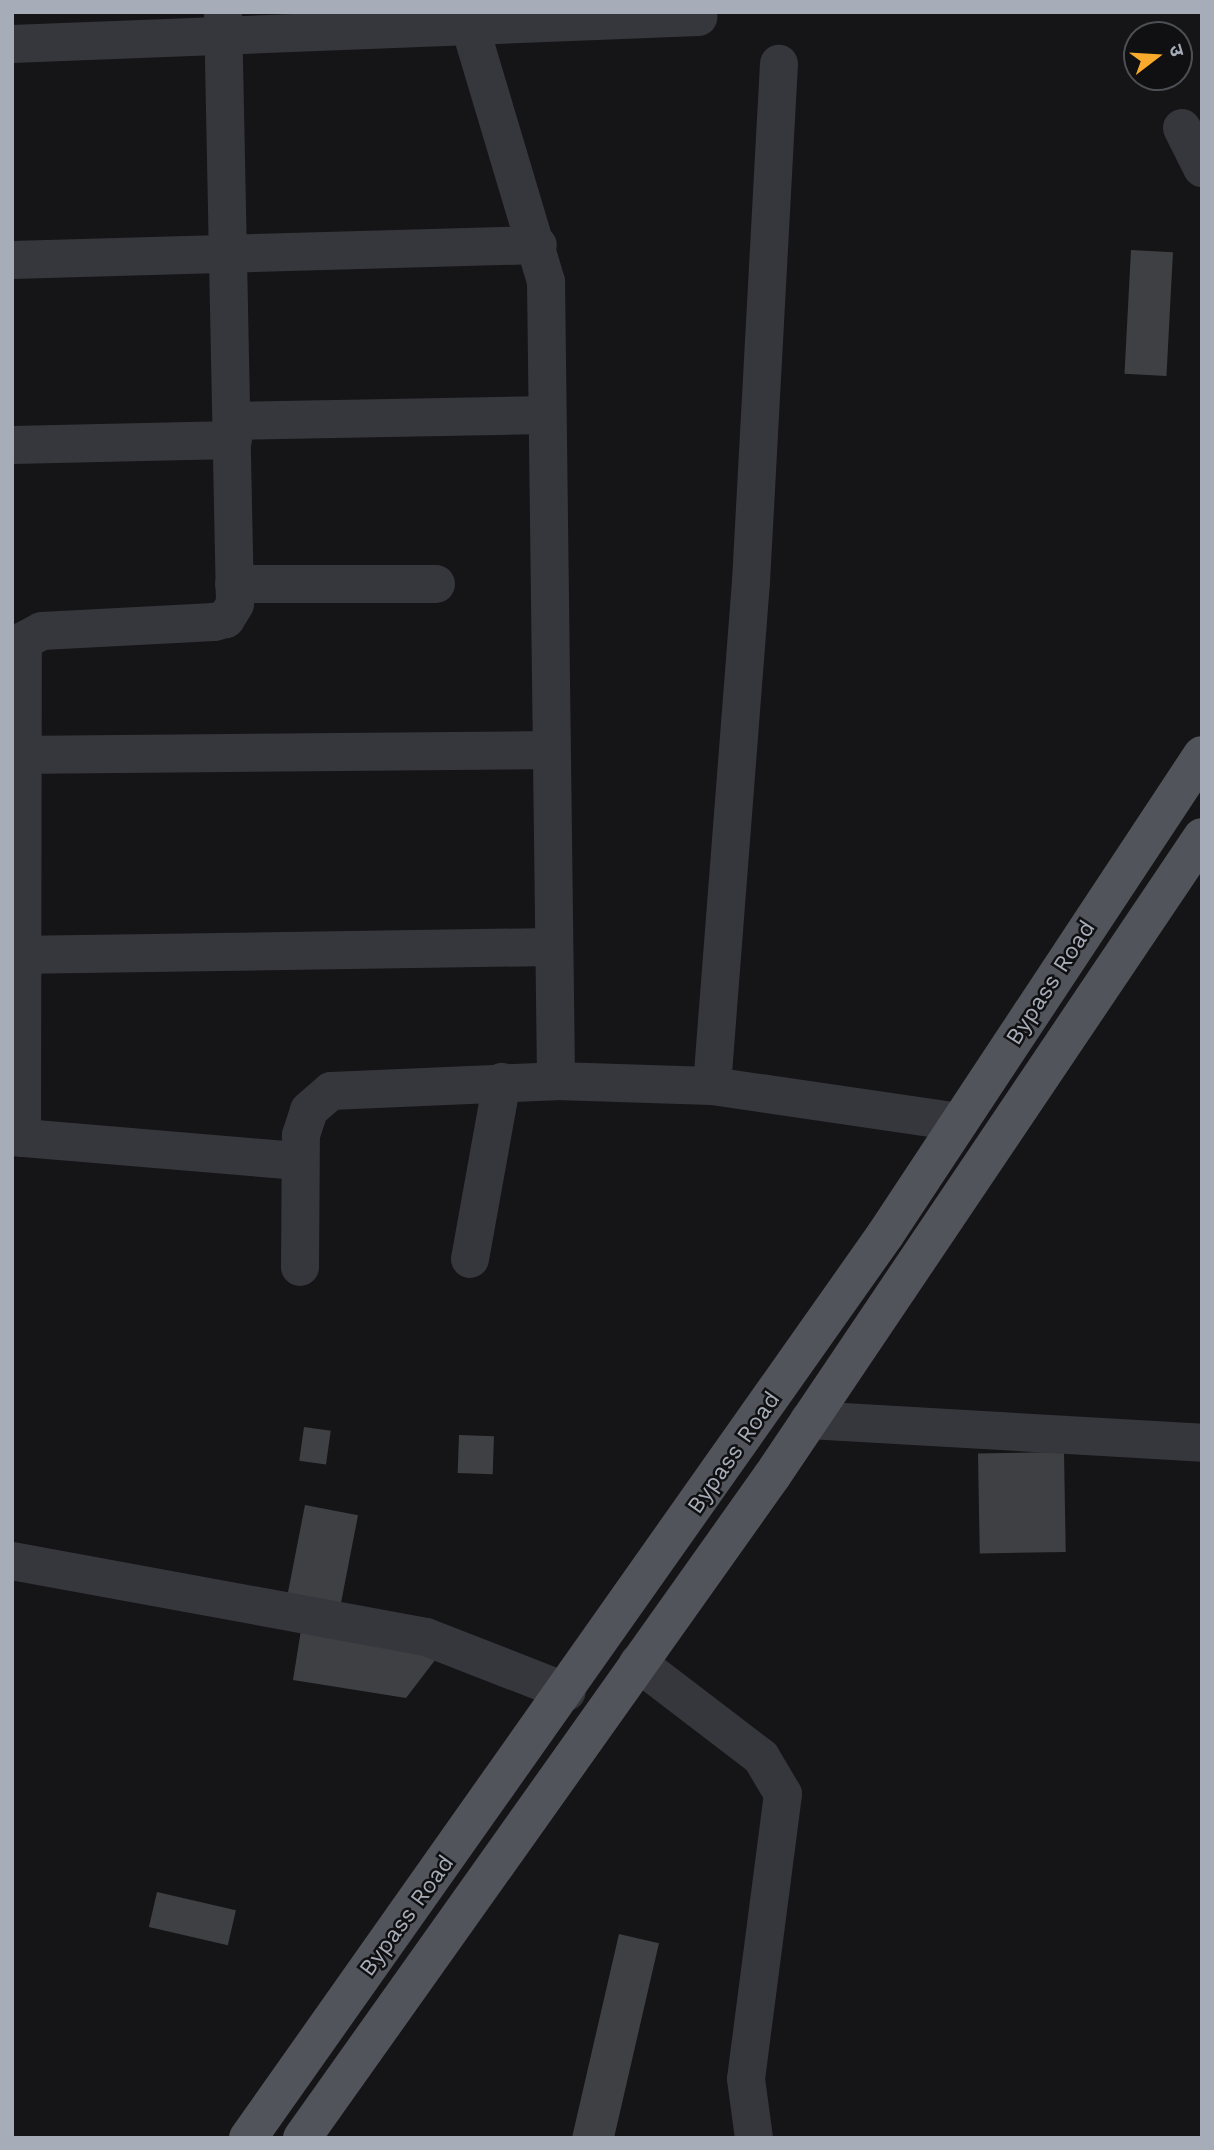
<!DOCTYPE html>
<html>
<head>
<meta charset="utf-8">
<style>
  body { margin:0 }
  #map { position:relative; width:1214px; height:2150px; overflow:hidden; background:#151517; font-family:"Work Sans","Noto Sans Devanagari",sans-serif }
  div>[style] { position:absolute }
  .building>* { inset:0; background:#3f4044; transform-origin:0 0 }
  .minor>* { height:38px; margin:-19px; padding:0 19px; transform-origin:19px; border-radius:19px; background:#36373c }
  .major>* { height:38px; margin:-19px; padding:0 19px; transform-origin:19px; border-radius:19px; background:#52545b }
  span { translate:-50% -50%; white-space:nowrap; text-align:center; line-height:1.15; -webkit-text-stroke:5px #101012; paint-order:stroke }
  .street-label { font-size:23px; color:#a6adb8 }
  .frame { position:absolute; inset:0; border:14px solid #a6adb8; pointer-events:none }
  .north { position:absolute; left:1123px; top:21px; width:70px; height:70px; box-sizing:border-box; background:#101012; border:2px solid #4c4f54; border-radius:50%; rotate:73deg; font-size:19px; font-weight:700; line-height:28px; text-align:center; color:#a6adb8 }
  .north::after { content:''; display:block; margin:auto; width:24px; height:32px; background:#f9a92b; clip-path:polygon(50% 0,100% 100%,50% 72%,0 100%) }
</style>
</head>
<body>
<div id="map">
  <div class="building">
    <i style="left:1131px;top:250px;width:42px;height:124px;rotate:3deg"></i>
    <i style="left:304px;top:1427px;width:27px;height:34px;rotate:8deg"></i>
    <i style="left:459px;top:1435px;width:35px;height:38px;rotate:2deg"></i>
    <i style="left:1064px;top:1452px;width:100px;height:86px;rotate:89deg"></i>
    <i style="left:305px;top:1505px;width:54px;height:90px;rotate:11deg"></i>
    <i style="clip-path:polygon(301px 1630px,442px 1651px,406px 1698px,293px 1680px)"></i>
    <i style="left:157px;top:1892px;width:81px;height:36px;rotate:13deg"></i>
    <i style="left:619px;top:1934px;width:41px;height:208px;rotate:13deg"></i>
  </div>
  <div class="minor">
    <i style="left:471px;top:30px;width:262px;rotate:73.4deg"></i>
    <i style="left:546px;top:281px;width:800px;rotate:89.28deg"></i>
    <i style="left:12px;top:44px;width:687px;rotate:-2.25deg"></i>
    <i style="left:1182px;top:128px;width:45px;rotate:63.4deg"></i>
    <i style="left:12px;top:260px;width:526px;rotate:-1.63deg"></i>
    <i style="left:233px;top:421px;width:314px;rotate:-1.1deg"></i>
    <i style="left:12px;top:445px;width:221px;rotate:-1.3deg"></i>
    <i style="left:234px;top:584px;width:202px"></i>
    <i style="left:12px;top:755px;width:538px;rotate:-0.53deg"></i>
    <i style="left:12px;top:955px;width:541px;rotate:-0.85deg"></i>
    <i style="left:712px;top:1086px;width:506px;rotate:-85.58deg"></i>
    <i style="left:751px;top:582px;width:519px;rotate:-86.91deg"></i>
    <i style="left:12px;top:1137px;width:288px;rotate:4.8deg"></i>
    <i style="left:22px;top:1138px;width:497px;rotate:-89.9deg"></i>
    <i style="left:23px;top:641px;width:21px;rotate:-28deg"></i>
    <i style="left:42px;top:631px;width:172px;rotate:-3deg"></i>
    <i style="left:214px;top:622px;width:12px;rotate:-14deg"></i>
    <i style="left:226px;top:619px;width:17px;rotate:-59deg"></i>
    <i style="left:235px;top:604px;width:592px;rotate:-91.16deg"></i>
    <i style="left:470px;top:1259px;width:180px;rotate:-79.8deg"></i>
    <i style="left:300px;top:1267px;width:132px;rotate:-89.6deg"></i>
    <i style="left:301px;top:1135px;width:26px;rotate:-72deg"></i>
    <i style="left:309px;top:1110px;width:29px;rotate:-41deg"></i>
    <i style="left:331px;top:1091px;width:225px;rotate:-2.5deg"></i>
    <i style="left:556px;top:1081px;width:156px;rotate:1.8deg"></i>
    <i style="left:712px;top:1086px;width:250px;rotate:8.3deg"></i>
    <i style="left:809px;top:1420px;width:394px;rotate:3.3deg"></i>
    <i style="left:12px;top:1561px;width:421px;rotate:10.4deg"></i>
    <i style="left:426px;top:1637px;width:151px;rotate:21.3deg"></i>
    <i style="left:638px;top:1663px;width:155px;rotate:37.4deg"></i>
    <i style="left:761px;top:1757px;width:43px;rotate:59.3deg"></i>
    <i style="left:783px;top:1794px;width:287px;rotate:97.4deg"></i>
    <i style="left:746px;top:2079px;width:60px;rotate:82.3deg"></i>
  </div>
  <div class="major">
    <i style="left:248px;top:2138px;width:1105px;rotate:-54.8deg"></i>
    <i style="left:885px;top:1235px;width:575px;rotate:-56.56deg"></i>
    <i style="left:302px;top:2138px;width:812px;rotate:-54.63deg"></i>
    <i style="left:772px;top:1476px;width:770px;rotate:-56.06deg"></i>
  </div>
  <div class="street-label">
    <span style="left:1051px;top:983px;rotate:-57deg">Bypass Road</span>
    <span style="left:734px;top:1453px;rotate:-55deg">Bypass Road</span>
    <span style="left:407px;top:1916px;rotate:-54deg">Bypass Road</span>
  </div>
  <div class="frame"></div>
  <div class="north">उ</div>
</div>
</body>
</html>
